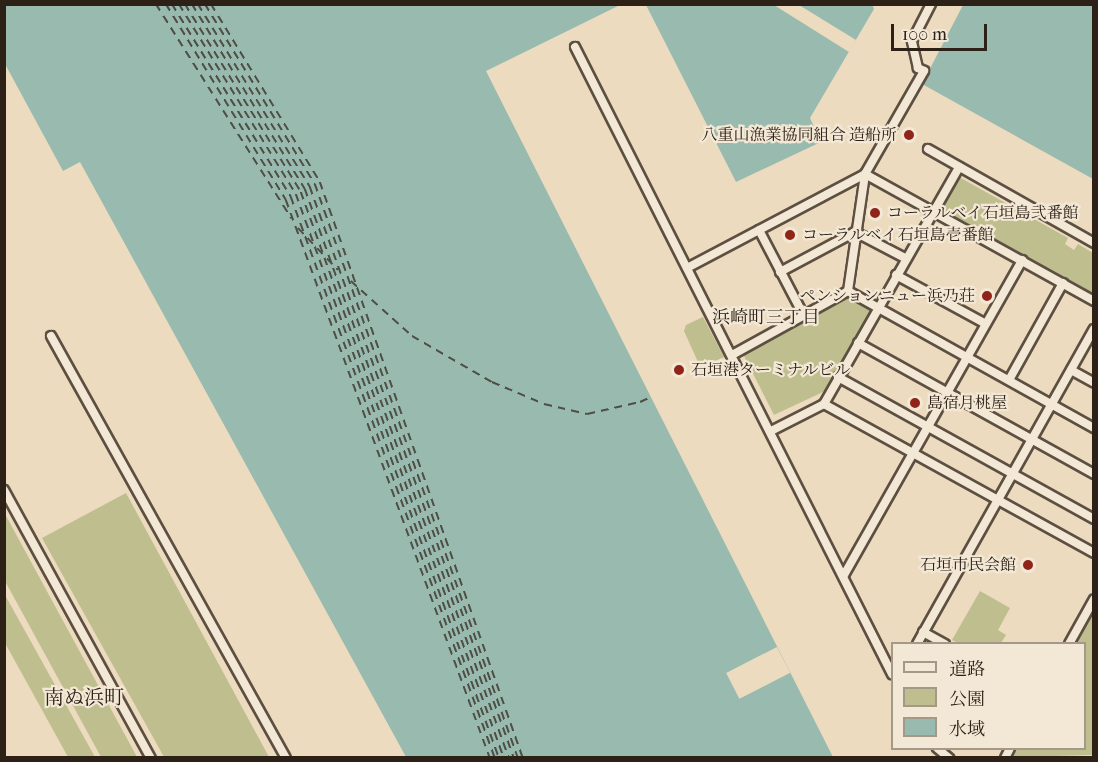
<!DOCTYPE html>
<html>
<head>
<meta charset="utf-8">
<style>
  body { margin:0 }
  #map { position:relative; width:1098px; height:762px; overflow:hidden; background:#ecdbbf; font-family:"IM FELL French Canon","Noto Serif JP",serif }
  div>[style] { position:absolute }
  .green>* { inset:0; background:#bebe8e }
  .water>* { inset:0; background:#99bbaf }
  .pier>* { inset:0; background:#ecdbbf; transform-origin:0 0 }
  .ferry>* { height:1.5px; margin-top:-0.75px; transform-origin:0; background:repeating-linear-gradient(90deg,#4d4e45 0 8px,transparent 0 14px) }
  .roads { filter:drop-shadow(2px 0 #5d4f41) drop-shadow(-2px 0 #5d4f41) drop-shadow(0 2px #5d4f41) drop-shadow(0 -2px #5d4f41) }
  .minor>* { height:8px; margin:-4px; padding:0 4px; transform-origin:4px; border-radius:4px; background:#f3e8d5 }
  .dots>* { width:16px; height:16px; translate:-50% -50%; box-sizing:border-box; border:3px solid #f3e8d5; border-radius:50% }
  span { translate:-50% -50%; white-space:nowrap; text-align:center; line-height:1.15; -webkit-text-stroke:4.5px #f3e8d5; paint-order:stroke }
  .poi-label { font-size:16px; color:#2d2017 }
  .right { translate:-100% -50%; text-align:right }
  .left { translate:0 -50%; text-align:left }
  .neighbourhood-label { font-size:18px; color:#2d2017 }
  .quarter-label { font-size:20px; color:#2d2017 }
  .frame { position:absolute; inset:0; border:6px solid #2d2017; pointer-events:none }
  .legend { position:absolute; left:891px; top:642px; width:195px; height:108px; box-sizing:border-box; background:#f3e8d5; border:2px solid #a49889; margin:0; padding:8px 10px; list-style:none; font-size:18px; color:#2d2017 }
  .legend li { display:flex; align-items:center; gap:12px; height:30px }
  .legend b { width:30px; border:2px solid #a49889 }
  .scale { position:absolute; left:891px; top:24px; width:96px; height:27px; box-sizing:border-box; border:3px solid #2d2017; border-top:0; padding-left:8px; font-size:18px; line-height:21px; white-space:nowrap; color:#2d2017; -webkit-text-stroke:4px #f3e8d5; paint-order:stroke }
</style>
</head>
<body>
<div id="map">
  <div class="green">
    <i style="clip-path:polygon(959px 177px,1068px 238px,1065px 244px,1074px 250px,1078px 244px,1093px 253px,1093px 293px,941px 209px)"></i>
    <i style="clip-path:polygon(852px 297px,870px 307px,870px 312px,825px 391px,774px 415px,743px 354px,842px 299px)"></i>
    <i style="clip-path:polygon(703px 317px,724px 357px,706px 365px,698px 362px,684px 331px,686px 325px)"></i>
    <i style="clip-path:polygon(126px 493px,269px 757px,164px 757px,42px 538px)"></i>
    <i style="clip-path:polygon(5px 514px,137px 757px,101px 757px,5px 581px)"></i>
    <i style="clip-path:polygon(980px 591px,1010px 608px,998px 630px,1006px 635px,1001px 643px,958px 643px,952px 640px)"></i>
    <i style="clip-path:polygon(4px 595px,5px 595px,95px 757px,68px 757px,5px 643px)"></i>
    <i style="clip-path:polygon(1093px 613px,1093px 755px,1012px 757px,1017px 749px,1084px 748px,1084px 644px,1076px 643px)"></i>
  </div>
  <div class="water">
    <i style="clip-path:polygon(872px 4px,874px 9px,810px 118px,821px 142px,736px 182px,646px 5px)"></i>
    <i style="clip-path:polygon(4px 5px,620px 5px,486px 71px,833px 757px,406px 757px,80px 162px,63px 171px,5px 64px)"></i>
    <i style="clip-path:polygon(963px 5px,1093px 5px,1093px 179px,922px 84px)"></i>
  </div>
  <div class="pier">
    <i style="clip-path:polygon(774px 5px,799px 5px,856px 40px,849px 52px)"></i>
    <i style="left:777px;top:647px;width:29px;height:57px;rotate:63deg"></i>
  </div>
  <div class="ferry">
    <i style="left:156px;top:4px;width:254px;rotate:57.7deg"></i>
    <i style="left:166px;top:4px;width:230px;rotate:58.5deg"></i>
    <i style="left:286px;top:200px;width:594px;rotate:69.92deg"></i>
    <i style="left:172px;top:4px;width:227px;rotate:58.3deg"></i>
    <i style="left:291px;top:197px;width:597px;rotate:70.02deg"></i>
    <i style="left:179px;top:4px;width:223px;rotate:58.4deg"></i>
    <i style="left:296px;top:194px;width:599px;rotate:70.2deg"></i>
    <i style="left:185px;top:4px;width:221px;rotate:58.3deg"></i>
    <i style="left:301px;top:192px;width:601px;rotate:70.27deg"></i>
    <i style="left:192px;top:4px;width:217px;rotate:58.6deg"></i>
    <i style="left:305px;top:189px;width:604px;rotate:70.28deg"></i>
    <i style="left:198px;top:4px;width:215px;rotate:58.5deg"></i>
    <i style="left:310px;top:187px;width:606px;rotate:70.34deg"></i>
    <i style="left:205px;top:4px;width:211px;rotate:58.6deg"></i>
    <i style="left:315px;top:184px;width:609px;rotate:70.52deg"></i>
    <i style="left:211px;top:4px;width:209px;rotate:58.5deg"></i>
    <i style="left:320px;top:182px;width:611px;rotate:70.59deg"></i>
    <i style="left:298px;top:228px;width:58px;rotate:46.4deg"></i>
    <i style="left:351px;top:281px;width:82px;rotate:42deg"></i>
    <i style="left:412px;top:336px;width:92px;rotate:29.9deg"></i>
    <i style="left:492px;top:382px;width:56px;rotate:22.9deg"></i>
    <i style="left:544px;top:404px;width:44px;rotate:13.1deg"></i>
    <i style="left:587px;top:414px;width:54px;rotate:-12.8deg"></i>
    <i style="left:640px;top:402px;width:14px;rotate:-25deg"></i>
  </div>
  <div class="roads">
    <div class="minor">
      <i style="left:575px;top:47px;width:703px;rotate:63.18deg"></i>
      <i style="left:928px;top:149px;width:191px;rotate:29.5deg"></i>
      <i style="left:759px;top:230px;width:97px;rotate:62.4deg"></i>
      <i style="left:687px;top:268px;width:201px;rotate:-27.8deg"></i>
      <i style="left:865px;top:174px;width:262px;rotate:29deg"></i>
      <i style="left:780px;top:272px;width:85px;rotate:-28.1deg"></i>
      <i style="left:855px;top:232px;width:56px;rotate:27.5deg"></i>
      <i style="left:896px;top:275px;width:102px;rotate:28.6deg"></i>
      <i style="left:848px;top:291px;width:118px;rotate:-81.7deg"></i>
      <i style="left:865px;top:174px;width:119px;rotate:-60.2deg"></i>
      <i style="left:924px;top:71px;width:7px;rotate:-153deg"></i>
      <i style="left:918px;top:68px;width:28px;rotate:-103deg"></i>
      <i style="left:912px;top:41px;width:42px;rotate:-62.8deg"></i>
      <i style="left:848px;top:291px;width:282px;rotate:29.1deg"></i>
      <i style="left:51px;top:336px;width:483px;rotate:60.9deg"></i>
      <i style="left:858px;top:343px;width:270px;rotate:29deg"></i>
      <i style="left:732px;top:355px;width:132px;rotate:-28.9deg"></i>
      <i style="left:1071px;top:370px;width:26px;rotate:29deg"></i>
      <i style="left:838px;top:377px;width:293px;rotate:29deg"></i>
      <i style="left:1009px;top:380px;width:111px;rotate:-60.9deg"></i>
      <i style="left:824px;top:404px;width:273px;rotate:-60.3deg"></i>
      <i style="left:771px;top:431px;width:59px;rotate:-27deg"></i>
      <i style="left:824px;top:404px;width:308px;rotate:28.9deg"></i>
      <i style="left:4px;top:490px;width:306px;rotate:61.3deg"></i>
      <i style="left:844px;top:575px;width:362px;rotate:-60.5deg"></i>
      <i style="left:923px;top:632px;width:25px;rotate:29deg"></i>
      <i style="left:917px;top:644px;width:361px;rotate:-60.7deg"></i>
      <i style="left:1069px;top:644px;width:51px;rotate:-60.9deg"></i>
      <i style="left:937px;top:748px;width:16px;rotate:40deg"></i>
      <i style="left:1005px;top:758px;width:11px;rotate:-63deg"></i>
    </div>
  </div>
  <div class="dots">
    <i style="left:909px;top:135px;background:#8f2418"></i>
    <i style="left:875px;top:213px;background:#8f2418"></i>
    <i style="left:790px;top:235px;background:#8f2418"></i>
    <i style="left:987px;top:296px;background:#8f2418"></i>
    <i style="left:679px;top:370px;background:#8f2418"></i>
    <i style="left:915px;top:403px;background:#8f2418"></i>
    <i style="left:1028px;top:565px;background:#8f2418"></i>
  </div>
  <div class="poi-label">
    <span class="right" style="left:897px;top:135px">八重山漁業協同組合 造船所</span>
    <span class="left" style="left:887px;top:213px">コーラルベイ石垣島弐番館</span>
    <span class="left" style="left:802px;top:235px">コーラルベイ石垣島壱番館</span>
    <span class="right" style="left:975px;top:296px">ペンションニュー浜乃荘</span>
    <span class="left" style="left:691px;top:370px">石垣港ターミナルビル</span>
    <span class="left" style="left:927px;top:403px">島宿月桃屋</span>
    <span class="right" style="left:1016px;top:565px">石垣市民会館</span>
  </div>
  <div class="neighbourhood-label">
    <span style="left:766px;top:318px">浜崎町三丁目</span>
  </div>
  <div class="quarter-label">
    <span style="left:84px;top:697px">南ぬ浜町</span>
  </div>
  <div class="frame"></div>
  <ul class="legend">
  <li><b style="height:8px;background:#f3e8d5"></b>道路</li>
  <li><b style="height:16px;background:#bebe8e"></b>公園</li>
  <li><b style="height:16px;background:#99bbaf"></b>水域</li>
  </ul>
  <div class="scale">100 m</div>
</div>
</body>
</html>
